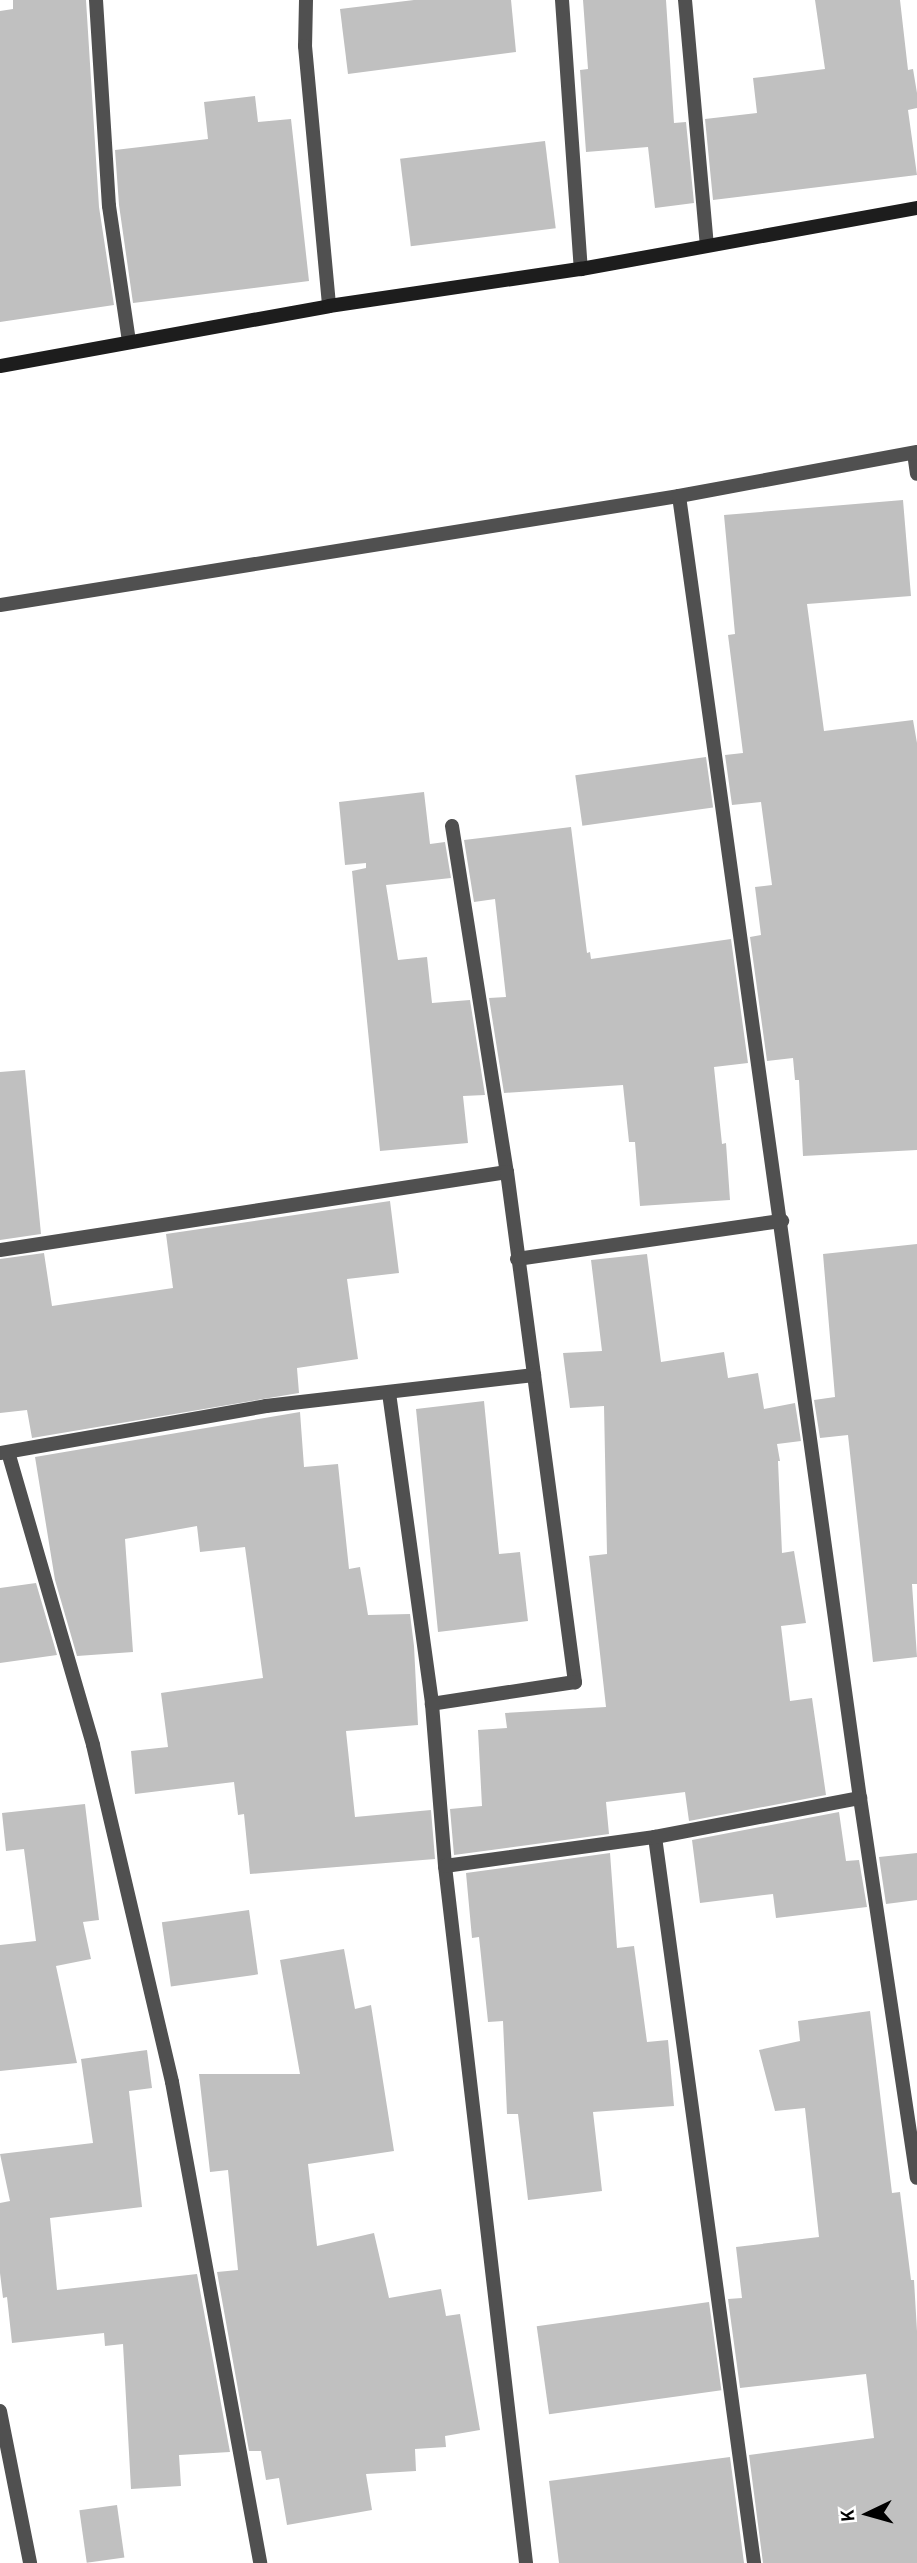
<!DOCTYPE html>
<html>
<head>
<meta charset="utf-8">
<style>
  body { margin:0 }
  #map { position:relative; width:917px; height:2563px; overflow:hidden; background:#fff; font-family:"Archivo Narrow",sans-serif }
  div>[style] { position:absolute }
  .building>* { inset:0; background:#c0c0c0; transform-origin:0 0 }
  .street>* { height:14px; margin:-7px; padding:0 7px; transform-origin:7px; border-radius:7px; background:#505050 }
  .secondary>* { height:14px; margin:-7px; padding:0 7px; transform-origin:7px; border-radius:7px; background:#1d1d1d }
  span { translate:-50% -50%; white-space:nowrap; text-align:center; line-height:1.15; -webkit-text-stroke:6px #fff; paint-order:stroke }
  .north { position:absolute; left:833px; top:2479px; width:70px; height:70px; -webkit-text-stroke:5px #fff; paint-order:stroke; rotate:265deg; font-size:19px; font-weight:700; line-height:28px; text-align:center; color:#000 }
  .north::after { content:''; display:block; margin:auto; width:24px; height:32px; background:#000; clip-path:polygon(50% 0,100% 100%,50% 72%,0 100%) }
</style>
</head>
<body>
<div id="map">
  <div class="building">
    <i style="clip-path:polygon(13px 0,86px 0,99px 207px,114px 305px,0 322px,0 11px,13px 9px)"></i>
    <i style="clip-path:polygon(414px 0,511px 0,516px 52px,348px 74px,340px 9px)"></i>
    <i style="clip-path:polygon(583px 0,666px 0,674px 123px,686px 122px,694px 203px,655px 208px,648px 147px,586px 152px,580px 70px,588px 69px)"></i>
    <i style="clip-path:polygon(815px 0,900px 0,908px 70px,913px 69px,917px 93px,917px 108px,908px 110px,917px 175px,713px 200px,705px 119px,757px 113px,753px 78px,825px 69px)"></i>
    <i style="clip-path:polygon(255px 96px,258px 122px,291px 119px,309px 281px,133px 303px,119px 205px,115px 150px,208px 139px,204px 102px)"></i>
    <i style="left:545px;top:141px;width:88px;height:146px;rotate:83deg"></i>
    <i style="clip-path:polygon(903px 500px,911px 596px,807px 604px,824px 731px,913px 720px,917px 743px,917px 1150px,803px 1156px,799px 1080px,795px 1080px,793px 1058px,767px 1061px,750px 937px,761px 935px,755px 887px,772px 885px,761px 802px,732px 805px,725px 755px,743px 753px,728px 635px,735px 634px,724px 515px)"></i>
    <i style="left:706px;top:757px;width:51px;height:132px;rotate:82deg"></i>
    <i style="clip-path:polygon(424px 792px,430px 844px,445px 842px,451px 878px,386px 885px,398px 960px,427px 957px,432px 1003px,470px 1000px,485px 1095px,463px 1096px,468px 1143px,380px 1151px,352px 871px,366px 868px,366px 863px,345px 865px,339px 802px)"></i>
    <i style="clip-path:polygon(571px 827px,587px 953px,590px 952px,591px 959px,731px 939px,748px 1063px,714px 1067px,722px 1144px,726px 1143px,730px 1200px,640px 1206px,635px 1142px,629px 1142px,623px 1085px,504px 1093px,489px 998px,506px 997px,495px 899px,474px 902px,464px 840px)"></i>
    <i style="clip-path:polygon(25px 1070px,41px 1234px,0 1240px,0 1072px)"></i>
    <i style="clip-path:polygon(390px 1201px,399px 1273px,347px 1279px,358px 1359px,297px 1368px,299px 1393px,32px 1438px,27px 1410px,0 1413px,0 1259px,44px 1253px,52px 1306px,173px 1288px,166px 1234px)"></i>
    <i style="clip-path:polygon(917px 1244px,917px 1584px,912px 1584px,917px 1657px,873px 1662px,848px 1435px,820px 1438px,814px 1400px,835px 1397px,823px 1254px)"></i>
    <i style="clip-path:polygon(647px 1254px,661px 1362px,724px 1352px,728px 1378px,758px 1373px,764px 1409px,795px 1403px,801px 1441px,777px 1444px,780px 1461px,778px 1461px,782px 1553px,794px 1551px,806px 1623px,781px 1626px,790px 1701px,812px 1698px,826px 1795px,689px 1821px,685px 1792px,606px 1802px,609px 1834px,454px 1855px,450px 1809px,482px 1806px,478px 1730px,507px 1728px,505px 1713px,606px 1707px,589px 1556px,607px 1554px,604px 1406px,570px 1408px,563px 1353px,602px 1351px,591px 1260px)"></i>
    <i style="clip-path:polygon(484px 1401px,499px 1554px,520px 1552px,528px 1621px,438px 1632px,416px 1409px)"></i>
    <i style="clip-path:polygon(300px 1412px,304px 1467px,338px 1464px,349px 1569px,360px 1567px,368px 1615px,410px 1614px,414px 1646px,418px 1725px,346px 1731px,355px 1817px,431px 1810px,435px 1859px,250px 1874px,244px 1814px,238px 1815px,234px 1782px,135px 1794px,131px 1751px,168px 1747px,161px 1693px,263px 1678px,245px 1547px,200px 1552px,197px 1526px,125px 1539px,133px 1652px,77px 1656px,55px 1580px,35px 1457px)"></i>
    <i style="clip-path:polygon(36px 1583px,57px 1655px,0 1663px,0 1588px)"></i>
    <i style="clip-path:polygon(85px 1804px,99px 1920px,83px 1922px,91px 1959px,56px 1966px,77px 2063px,0 2071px,0 1945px,36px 1941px,24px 1849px,6px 1851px,2px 1813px)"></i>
    <i style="clip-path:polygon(839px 1812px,846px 1861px,859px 1860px,867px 1907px,776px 1918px,773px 1894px,700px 1903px,692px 1840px)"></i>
    <i style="clip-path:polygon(610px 1853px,617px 1948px,634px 1946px,647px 2042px,668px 2040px,674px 2106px,593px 2112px,602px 2191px,528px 2200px,518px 2114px,507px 2114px,503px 2021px,488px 2022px,479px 1937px,472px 1938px,466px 1873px)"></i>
    <i style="clip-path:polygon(917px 1853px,917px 1900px,886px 1904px,879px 1857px)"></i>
    <i style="left:249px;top:1910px;width:65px;height:88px;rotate:82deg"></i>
    <i style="clip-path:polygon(344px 1949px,355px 2009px,371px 2005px,394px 2151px,308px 2164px,317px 2246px,374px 2233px,389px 2298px,441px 2289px,446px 2316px,460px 2314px,480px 2430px,445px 2436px,446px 2447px,415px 2449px,416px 2471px,366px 2474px,372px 2510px,287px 2525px,279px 2478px,266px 2480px,261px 2451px,249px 2451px,217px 2272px,238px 2270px,228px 2170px,210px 2172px,199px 2074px,300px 2074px,280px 1960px)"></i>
    <i style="clip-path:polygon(870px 2011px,892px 2193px,900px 2192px,911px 2280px,914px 2280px,917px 2331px,917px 2563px,763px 2563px,749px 2455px,874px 2438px,866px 2374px,740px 2388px,728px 2299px,742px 2298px,736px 2247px,819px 2237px,805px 2108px,775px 2111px,759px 2050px,800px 2041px,798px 2021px)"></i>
    <i style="clip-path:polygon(147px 2050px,152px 2088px,129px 2091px,142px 2207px,50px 2218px,57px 2290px,197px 2274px,230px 2452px,179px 2455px,181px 2486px,131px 2489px,123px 2344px,105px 2346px,104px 2333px,12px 2343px,7px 2297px,3px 2298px,0 2273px,0 2203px,10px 2201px,0 2154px,93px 2143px,81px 2059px)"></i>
    <i style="left:709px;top:2302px;width:89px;height:174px;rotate:82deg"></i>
    <i style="clip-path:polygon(730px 2457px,744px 2563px,559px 2563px,549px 2481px)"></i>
    <i style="left:117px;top:2505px;width:53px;height:38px;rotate:82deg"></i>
  </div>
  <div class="street">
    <i style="left:96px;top:0;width:206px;rotate:86.4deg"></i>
    <i style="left:109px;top:206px;width:136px;rotate:81.6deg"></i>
    <i style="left:306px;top:0;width:46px;rotate:91.2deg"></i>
    <i style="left:305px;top:46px;width:261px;rotate:84.7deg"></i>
    <i style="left:562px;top:0;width:270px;rotate:86deg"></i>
    <i style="left:685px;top:0;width:246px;rotate:84.9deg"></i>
    <i style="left:914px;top:453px;width:21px;rotate:82deg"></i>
    <i style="left:679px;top:496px;width:1315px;rotate:82.09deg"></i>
    <i style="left:860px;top:1798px;width:384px;rotate:81.5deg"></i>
    <i style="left:0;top:605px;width:688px;rotate:-9.12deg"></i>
    <i style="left:679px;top:496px;width:242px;rotate:-10.5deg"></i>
    <i style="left:452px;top:826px;width:350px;rotate:81deg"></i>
    <i style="left:0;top:1250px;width:513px;rotate:-8.75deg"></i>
    <i style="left:507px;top:1172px;width:515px;rotate:82.41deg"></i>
    <i style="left:575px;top:1682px;width:145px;rotate:171.3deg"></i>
    <i style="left:517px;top:1259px;width:268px;rotate:-8.2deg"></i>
    <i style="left:389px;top:1393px;width:314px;rotate:82.1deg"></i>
    <i style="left:432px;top:1704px;width:163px;rotate:85.4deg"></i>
    <i style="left:445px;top:1866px;width:702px;rotate:83.37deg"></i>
    <i style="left:8px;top:1452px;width:305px;rotate:73.8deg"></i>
    <i style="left:93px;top:1745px;width:346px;rotate:76.8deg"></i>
    <i style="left:172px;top:2082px;width:489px;rotate:79.6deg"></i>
    <i style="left:0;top:1453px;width:270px;rotate:-10deg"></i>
    <i style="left:266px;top:1406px;width:270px;rotate:-6.6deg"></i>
    <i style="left:655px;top:1837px;width:733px;rotate:82.23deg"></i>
    <i style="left:445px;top:1866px;width:212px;rotate:-7.9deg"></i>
    <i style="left:655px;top:1837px;width:209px;rotate:-10.8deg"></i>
    <i style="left:0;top:2411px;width:155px;rotate:78.8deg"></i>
  </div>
  <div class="secondary">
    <i style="left:0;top:366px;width:334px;rotate:-10.3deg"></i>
    <i style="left:329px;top:306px;width:255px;rotate:-8.4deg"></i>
    <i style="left:581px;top:269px;width:341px;rotate:-10.3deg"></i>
  </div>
  <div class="north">K</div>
</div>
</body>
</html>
